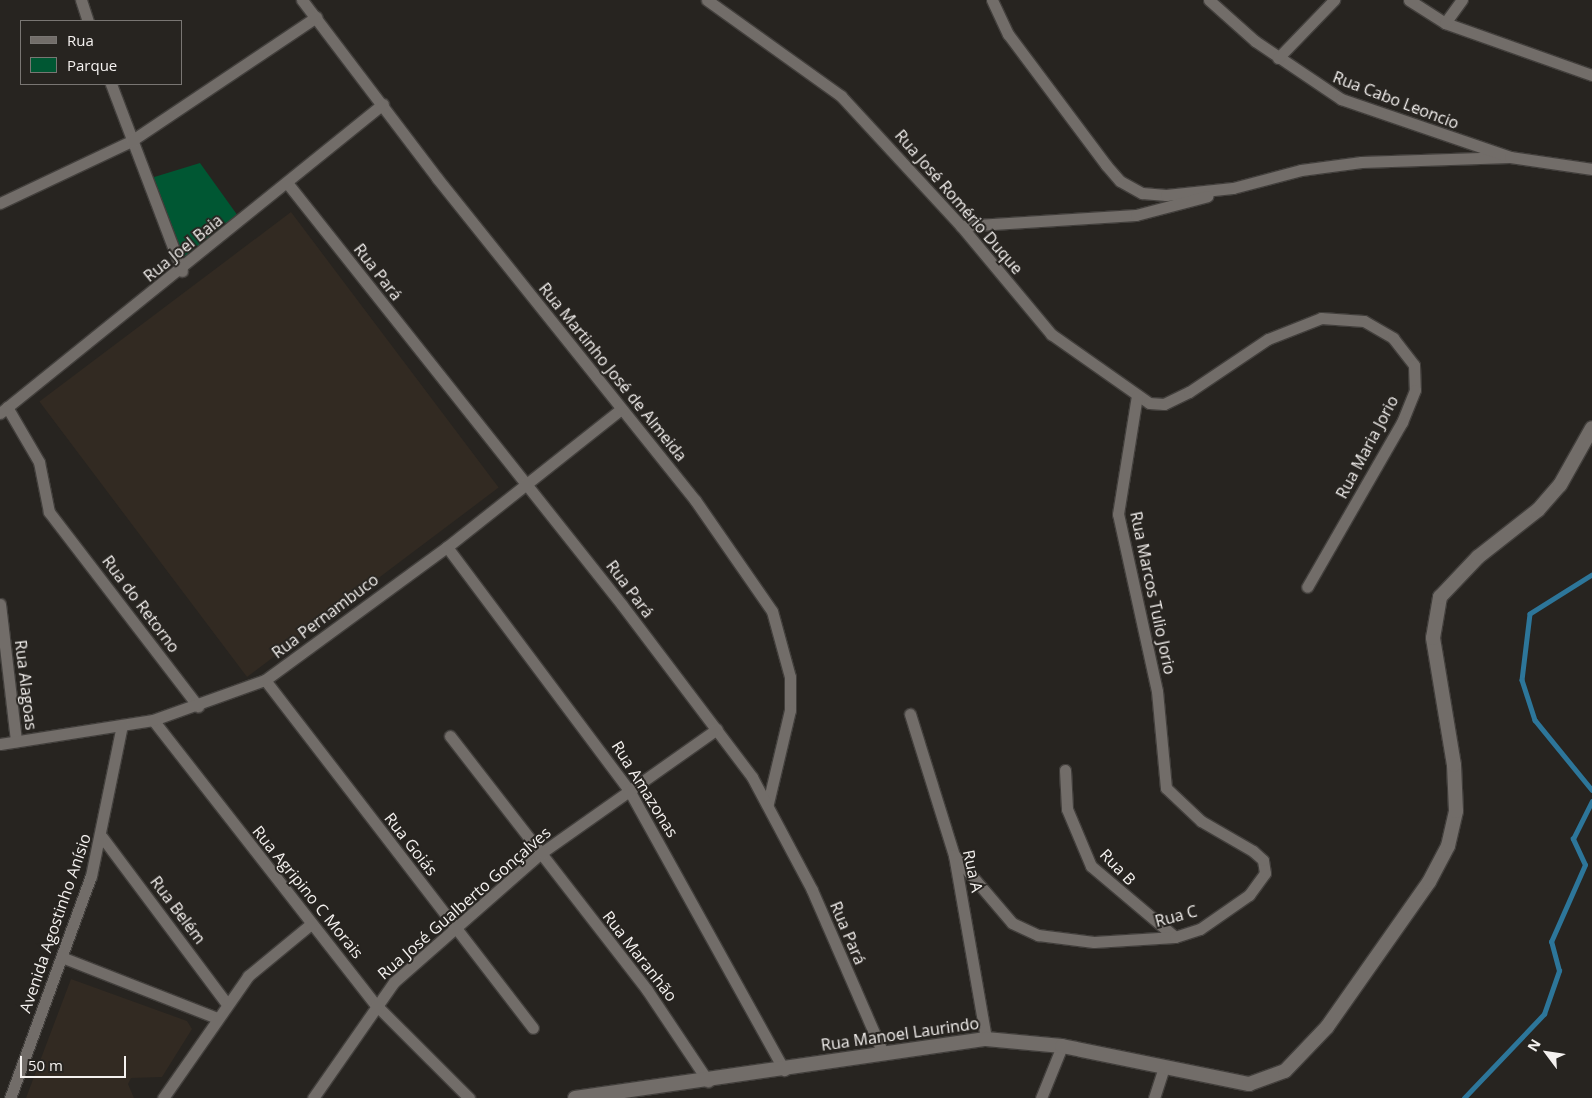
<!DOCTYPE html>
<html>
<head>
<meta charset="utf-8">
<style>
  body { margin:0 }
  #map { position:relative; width:1592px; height:1098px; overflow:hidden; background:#272420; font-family:"Open Sans",sans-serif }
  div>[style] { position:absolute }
  .built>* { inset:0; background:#322a22; transform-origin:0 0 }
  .green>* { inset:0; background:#005733 }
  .stream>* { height:4.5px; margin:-2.25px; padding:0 2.25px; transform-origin:2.25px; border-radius:2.25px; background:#2d769a }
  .roads { filter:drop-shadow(1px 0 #423f3c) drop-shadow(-1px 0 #423f3c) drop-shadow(0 1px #423f3c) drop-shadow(0 -1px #423f3c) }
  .minor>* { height:11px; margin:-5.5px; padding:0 5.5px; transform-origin:5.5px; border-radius:5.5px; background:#726d69 }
  .tertiary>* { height:14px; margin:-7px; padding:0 7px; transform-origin:7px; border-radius:7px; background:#726d69 }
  span { translate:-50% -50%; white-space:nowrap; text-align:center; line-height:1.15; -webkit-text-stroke:4px #272420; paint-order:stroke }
  .street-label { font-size:16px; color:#f4f1ef }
  .legend { position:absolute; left:20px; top:20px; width:162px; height:65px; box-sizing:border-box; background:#272420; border:1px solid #797673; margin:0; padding:6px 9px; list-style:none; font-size:15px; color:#f4f1ef }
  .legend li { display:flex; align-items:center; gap:10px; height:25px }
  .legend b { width:25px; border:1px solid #797673 }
  .north { position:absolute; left:1522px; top:1028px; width:50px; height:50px; -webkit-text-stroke:4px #272420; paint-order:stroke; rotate:301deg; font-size:14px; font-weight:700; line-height:20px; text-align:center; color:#f4f1ef }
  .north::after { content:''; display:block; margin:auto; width:18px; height:22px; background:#f4f1ef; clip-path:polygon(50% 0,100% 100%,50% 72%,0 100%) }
  .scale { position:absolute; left:20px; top:1056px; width:106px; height:22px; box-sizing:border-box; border:2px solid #f4f1ef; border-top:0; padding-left:6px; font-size:15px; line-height:18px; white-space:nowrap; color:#f4f1ef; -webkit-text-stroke:4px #272420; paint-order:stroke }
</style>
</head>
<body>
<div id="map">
  <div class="built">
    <i style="left:291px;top:212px;width:345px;height:315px;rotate:53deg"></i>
    <i style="clip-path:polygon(71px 979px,187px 1021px,192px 1029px,162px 1077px,131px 1078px,128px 1084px,134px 1098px,26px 1098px)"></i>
  </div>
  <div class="green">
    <i style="clip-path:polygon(200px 163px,238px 216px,184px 264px,151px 178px)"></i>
  </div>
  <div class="stream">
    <i style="left:1592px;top:575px;width:73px;rotate:147.8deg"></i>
    <i style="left:1530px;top:614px;width:66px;rotate:96.9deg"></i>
    <i style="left:1522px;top:680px;width:42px;rotate:72deg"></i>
    <i style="left:1535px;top:720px;width:90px;rotate:50.8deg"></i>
    <i style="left:1464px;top:1098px;width:116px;rotate:-46.4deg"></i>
    <i style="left:1544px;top:1014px;width:46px;rotate:-70.8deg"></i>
    <i style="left:1559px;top:971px;width:30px;rotate:-105deg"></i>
    <i style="left:1551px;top:942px;width:84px;rotate:-66.2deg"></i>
    <i style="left:1585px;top:865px;width:29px;rotate:-115deg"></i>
    <i style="left:1573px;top:839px;width:42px;rotate:-63.4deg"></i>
  </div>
  <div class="roads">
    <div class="minor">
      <i style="left:81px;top:0;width:22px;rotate:72deg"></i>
      <i style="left:302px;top:0;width:223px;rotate:52.8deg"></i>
      <i style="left:437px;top:178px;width:413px;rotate:51.3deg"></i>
      <i style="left:695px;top:500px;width:135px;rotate:55.3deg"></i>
      <i style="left:772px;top:611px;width:68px;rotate:74.7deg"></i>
      <i style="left:790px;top:677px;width:33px;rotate:90deg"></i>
      <i style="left:790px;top:710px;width:96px;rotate:103.3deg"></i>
      <i style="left:707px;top:0;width:165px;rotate:35.6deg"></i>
      <i style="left:841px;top:96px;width:177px;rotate:47.3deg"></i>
      <i style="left:961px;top:226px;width:141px;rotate:50.2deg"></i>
      <i style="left:1051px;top:334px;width:120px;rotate:35.1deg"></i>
      <i style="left:1149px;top:403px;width:15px;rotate:4deg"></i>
      <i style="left:1164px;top:404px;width:28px;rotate:-26deg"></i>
      <i style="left:1189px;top:392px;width:95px;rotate:-33.9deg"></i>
      <i style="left:1268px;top:339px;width:57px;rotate:-21.6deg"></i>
      <i style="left:1321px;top:318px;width:43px;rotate:4deg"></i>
      <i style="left:1364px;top:321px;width:34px;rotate:30deg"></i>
      <i style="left:1393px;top:338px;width:34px;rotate:52deg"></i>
      <i style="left:1414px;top:365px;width:25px;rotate:88deg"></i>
      <i style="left:1415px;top:390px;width:35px;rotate:112deg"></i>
      <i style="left:1402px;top:422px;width:190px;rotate:119.9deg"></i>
      <i style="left:992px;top:0;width:38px;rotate:65deg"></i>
      <i style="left:1008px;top:34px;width:164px;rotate:53.2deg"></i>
      <i style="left:1106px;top:165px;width:21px;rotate:49deg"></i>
      <i style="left:1120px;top:181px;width:25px;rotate:29deg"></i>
      <i style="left:1142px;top:193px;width:24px;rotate:5deg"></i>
      <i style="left:1166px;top:195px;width:67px;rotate:-6deg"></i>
      <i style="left:1233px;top:188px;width:70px;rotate:-14.8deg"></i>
      <i style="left:1301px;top:170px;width:61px;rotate:-7.6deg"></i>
      <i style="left:1361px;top:162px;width:149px;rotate:-1.9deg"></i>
      <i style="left:1209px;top:0;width:62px;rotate:41.7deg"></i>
      <i style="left:1255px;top:41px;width:104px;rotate:34deg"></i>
      <i style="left:1341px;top:99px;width:179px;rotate:18.9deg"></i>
      <i style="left:1510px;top:157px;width:83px;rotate:8.3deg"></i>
      <i style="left:1409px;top:0;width:43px;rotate:32.6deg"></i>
      <i style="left:1445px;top:23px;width:156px;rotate:19.5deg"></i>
      <i style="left:1445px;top:23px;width:29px;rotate:-54deg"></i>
      <i style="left:1278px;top:58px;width:81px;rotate:-46deg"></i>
      <i style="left:111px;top:84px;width:200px;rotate:69.2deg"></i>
      <i style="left:288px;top:184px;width:537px;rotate:51.57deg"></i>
      <i style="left:622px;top:605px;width:216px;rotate:52.9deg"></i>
      <i style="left:752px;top:777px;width:128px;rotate:62deg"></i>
      <i style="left:812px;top:890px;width:178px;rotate:66.5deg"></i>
      <i style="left:0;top:203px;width:145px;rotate:-25.3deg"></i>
      <i style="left:131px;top:141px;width:223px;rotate:-33.8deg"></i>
      <i style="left:961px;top:226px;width:175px;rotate:-3.6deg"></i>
      <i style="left:1136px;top:215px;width:74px;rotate:-14.8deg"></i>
      <i style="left:7px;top:407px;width:64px;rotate:59.8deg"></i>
      <i style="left:39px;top:462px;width:51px;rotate:78.7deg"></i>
      <i style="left:49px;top:512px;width:245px;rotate:52.5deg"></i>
      <i style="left:0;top:413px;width:492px;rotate:-38.9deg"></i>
      <i style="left:447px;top:547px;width:306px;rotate:53.2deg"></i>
      <i style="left:630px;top:792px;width:318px;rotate:61deg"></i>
      <i style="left:0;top:604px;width:138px;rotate:83.3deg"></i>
      <i style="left:265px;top:680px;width:439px;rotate:52.4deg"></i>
      <i style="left:910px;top:714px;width:148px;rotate:72.7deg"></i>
      <i style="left:954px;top:855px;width:187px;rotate:80.1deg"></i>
      <i style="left:153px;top:720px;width:362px;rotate:52deg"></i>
      <i style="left:376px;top:1005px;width:132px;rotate:45deg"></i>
      <i style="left:450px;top:736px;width:321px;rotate:52.2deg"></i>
      <i style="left:647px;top:990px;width:110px;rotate:56.2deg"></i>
      <i style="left:0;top:744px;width:155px;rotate:-8.9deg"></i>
      <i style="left:153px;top:720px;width:119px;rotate:-19.7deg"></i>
      <i style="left:265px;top:680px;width:225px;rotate:-36.2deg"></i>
      <i style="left:447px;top:547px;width:222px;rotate:-38.4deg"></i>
      <i style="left:1065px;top:770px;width:39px;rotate:87deg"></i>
      <i style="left:1067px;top:809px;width:62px;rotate:67.2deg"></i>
      <i style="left:1091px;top:866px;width:110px;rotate:40.2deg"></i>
      <i style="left:102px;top:837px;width:209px;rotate:53.2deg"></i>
      <i style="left:954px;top:855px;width:89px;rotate:49.5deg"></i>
      <i style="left:1012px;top:923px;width:29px;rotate:25deg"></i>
      <i style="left:1038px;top:935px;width:56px;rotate:7.1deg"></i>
      <i style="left:1094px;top:942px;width:81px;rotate:-3.5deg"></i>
      <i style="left:1175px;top:937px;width:26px;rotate:-18deg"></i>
      <i style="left:1200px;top:929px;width:60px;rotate:-34.8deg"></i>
      <i style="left:1249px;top:895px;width:27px;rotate:-54deg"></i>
      <i style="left:1265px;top:873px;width:13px;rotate:-99deg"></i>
      <i style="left:1263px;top:860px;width:13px;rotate:-138deg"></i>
      <i style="left:1253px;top:851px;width:60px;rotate:-150deg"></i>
      <i style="left:1201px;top:821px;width:48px;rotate:-136.7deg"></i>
      <i style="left:1166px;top:788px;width:97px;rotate:-95.3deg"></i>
      <i style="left:1157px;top:691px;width:181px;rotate:-102.4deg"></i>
      <i style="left:1118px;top:514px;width:120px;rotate:-80.9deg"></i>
      <i style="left:64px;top:958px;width:164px;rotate:21.4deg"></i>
      <i style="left:10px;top:1098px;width:236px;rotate:-70deg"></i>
      <i style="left:91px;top:876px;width:154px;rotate:-78.4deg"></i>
      <i style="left:163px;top:1098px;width:149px;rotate:-55.1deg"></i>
      <i style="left:248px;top:976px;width:82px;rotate:-39.5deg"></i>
      <i style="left:313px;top:1098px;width:141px;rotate:-55.1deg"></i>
      <i style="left:394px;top:982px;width:196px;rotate:-41.3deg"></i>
      <i style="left:541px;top:853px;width:215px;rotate:-35.2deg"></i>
      <i style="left:1041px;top:1098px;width:56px;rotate:-68deg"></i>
      <i style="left:1154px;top:1098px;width:32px;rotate:-72deg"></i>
    </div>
    <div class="tertiary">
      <i style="left:575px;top:1098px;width:415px;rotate:-8.2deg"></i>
      <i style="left:986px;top:1039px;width:76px;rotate:5.3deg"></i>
      <i style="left:1062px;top:1046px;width:191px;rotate:11.5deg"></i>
      <i style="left:1249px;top:1084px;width:38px;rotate:-20deg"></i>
      <i style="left:1285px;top:1071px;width:61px;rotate:-46.3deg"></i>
      <i style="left:1327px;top:1027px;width:177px;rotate:-54.9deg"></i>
      <i style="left:1429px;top:882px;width:41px;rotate:-62.2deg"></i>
      <i style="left:1448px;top:846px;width:36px;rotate:-77deg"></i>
      <i style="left:1456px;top:811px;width:46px;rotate:-92.5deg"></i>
      <i style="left:1454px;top:765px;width:129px;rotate:-99.4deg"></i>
      <i style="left:1433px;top:638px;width:42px;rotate:-80.3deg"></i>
      <i style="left:1440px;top:597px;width:55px;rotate:-46.5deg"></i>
      <i style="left:1478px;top:557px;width:76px;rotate:-38.1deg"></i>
      <i style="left:1538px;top:510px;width:33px;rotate:-49deg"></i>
      <i style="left:1560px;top:485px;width:65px;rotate:-60.7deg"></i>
    </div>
  </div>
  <div class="street-label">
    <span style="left:1396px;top:100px;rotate:21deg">Rua Cabo Leoncio</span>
    <span style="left:959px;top:202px;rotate:49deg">Rua José Romério Duque</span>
    <span style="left:183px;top:248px;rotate:-39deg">Rua Joel Baia</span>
    <span style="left:378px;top:272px;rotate:52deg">Rua Pará</span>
    <span style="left:613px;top:372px;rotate:51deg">Rua Martinho José de Almeida</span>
    <span style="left:1367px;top:447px;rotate:-62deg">Rua Maria Jorio</span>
    <span style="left:630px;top:589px;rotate:53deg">Rua Pará</span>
    <span style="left:1153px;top:593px;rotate:78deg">Rua Marcos Tulio Jorio</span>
    <span style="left:141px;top:604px;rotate:53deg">Rua do Retorno</span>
    <span style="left:325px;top:616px;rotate:-37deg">Rua Pernambuco</span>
    <span style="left:26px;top:685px;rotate:83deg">Rua Alagoas</span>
    <span style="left:645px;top:789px;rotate:58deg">Rua Amazonas</span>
    <span style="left:411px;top:844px;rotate:52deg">Rua Goiás</span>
    <span style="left:1118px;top:867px;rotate:46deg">Rua B</span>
    <span style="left:973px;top:871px;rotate:78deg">Rua A</span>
    <span style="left:308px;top:892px;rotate:51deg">Rua Agripino C Morais</span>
    <span style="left:464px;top:903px;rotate:-41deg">Rua José Gualberto Gonçalves</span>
    <span style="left:178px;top:910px;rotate:53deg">Rua Belém</span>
    <span style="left:1176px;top:916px;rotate:-15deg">Rua C</span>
    <span style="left:55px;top:923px;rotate:-71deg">Avenida Agostinho Anísio</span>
    <span style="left:848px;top:933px;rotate:67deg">Rua Pará</span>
    <span style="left:640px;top:956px;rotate:52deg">Rua Maranhão</span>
    <span style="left:900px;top:1034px;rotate:-8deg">Rua Manoel Laurindo</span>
  </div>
  <ul class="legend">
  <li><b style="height:6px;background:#726d69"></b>Rua</li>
  <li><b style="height:14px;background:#005733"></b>Parque</li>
  </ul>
  <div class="north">N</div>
  <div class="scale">50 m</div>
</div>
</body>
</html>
